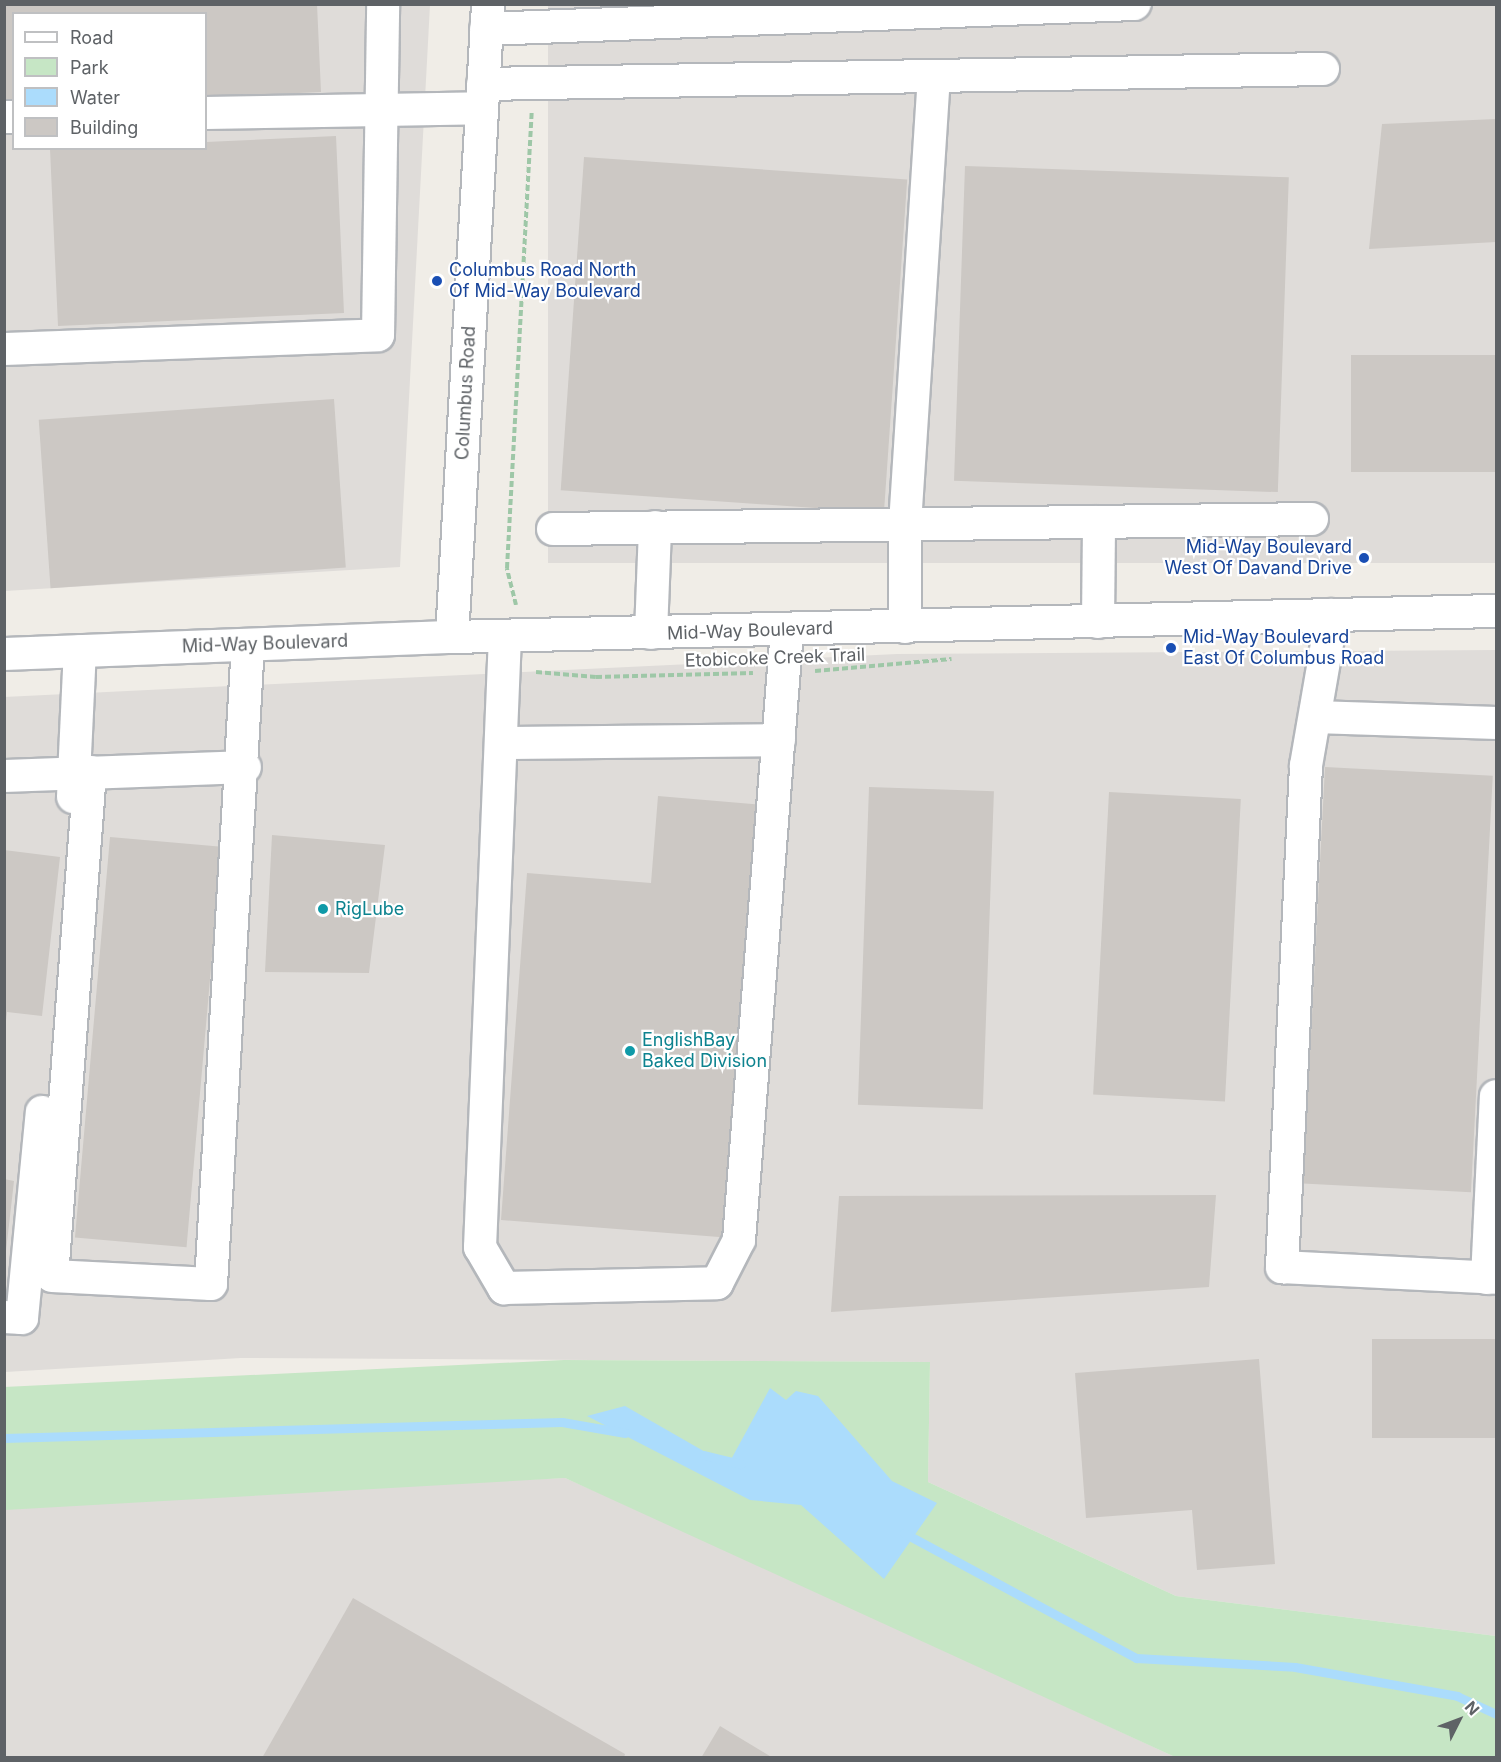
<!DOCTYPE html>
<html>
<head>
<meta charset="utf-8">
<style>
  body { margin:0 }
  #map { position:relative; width:1501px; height:1762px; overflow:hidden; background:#f0ede7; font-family:Inter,sans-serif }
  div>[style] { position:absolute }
  .industrial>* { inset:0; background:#dfdcd9; transform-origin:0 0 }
  .green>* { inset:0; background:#c6e6c5 }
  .water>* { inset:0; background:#abdcfc }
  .stream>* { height:9px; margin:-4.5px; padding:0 4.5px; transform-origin:4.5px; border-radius:4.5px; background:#abdcfc }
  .building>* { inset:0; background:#ccc8c4; transform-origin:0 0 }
  .path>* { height:4px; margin-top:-2px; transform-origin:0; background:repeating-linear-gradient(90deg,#9ec7a7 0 6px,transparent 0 9px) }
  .roads { filter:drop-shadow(2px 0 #b4b7bb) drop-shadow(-2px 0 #b4b7bb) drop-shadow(0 2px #b4b7bb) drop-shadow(0 -2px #b4b7bb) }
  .minor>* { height:32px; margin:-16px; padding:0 16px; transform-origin:16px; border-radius:16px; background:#fff }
  .dots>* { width:16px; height:16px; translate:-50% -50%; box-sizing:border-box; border:3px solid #fff; border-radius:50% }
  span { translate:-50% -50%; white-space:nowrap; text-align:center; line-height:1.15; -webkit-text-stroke:4.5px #fff; paint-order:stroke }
  .transit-label { font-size:18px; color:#164399 }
  .left { translate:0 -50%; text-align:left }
  .right { translate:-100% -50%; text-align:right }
  .street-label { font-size:18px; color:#5e6266 }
  .culture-label { font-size:18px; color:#0d838f }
  .frame { position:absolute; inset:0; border:6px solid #5e6266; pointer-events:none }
  .legend { position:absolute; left:12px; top:12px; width:195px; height:138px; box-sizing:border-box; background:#fff; border:2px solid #bfc0c2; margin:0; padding:8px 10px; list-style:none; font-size:18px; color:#5e6266 }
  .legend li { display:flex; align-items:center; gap:12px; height:30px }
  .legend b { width:30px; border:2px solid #bfc0c2 }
  .north { position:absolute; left:1429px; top:1690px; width:60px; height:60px; -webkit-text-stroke:4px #fff; paint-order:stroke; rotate:48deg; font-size:16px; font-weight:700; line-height:24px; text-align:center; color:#5e6266 }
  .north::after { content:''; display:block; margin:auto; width:21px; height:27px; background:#5e6266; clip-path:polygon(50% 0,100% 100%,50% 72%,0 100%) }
</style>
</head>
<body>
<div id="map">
  <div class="industrial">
    <i style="clip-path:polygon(evenodd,5px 5px,430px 5px,400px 567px,5px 591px,5px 5px,14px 14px,206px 14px,206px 148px,14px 148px,14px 14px)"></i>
    <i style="left:548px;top:5px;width:948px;height:558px"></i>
    <i style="clip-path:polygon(1496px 650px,1496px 1636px,1176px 1596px,928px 1482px,930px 1362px,241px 1358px,5px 1372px,4px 697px,897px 654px)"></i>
    <i style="clip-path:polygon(565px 1478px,740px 1555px,1175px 1757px,5px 1757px,4px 1501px)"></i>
  </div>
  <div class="green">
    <i style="clip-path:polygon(564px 1360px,930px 1362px,928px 1482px,1176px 1596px,1496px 1636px,1496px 1757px,1175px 1757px,565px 1478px,5px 1510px,4px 1387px)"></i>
  </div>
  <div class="water">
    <i style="clip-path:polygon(770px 1388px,786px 1400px,796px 1391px,818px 1396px,892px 1481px,937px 1503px,884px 1579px,801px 1505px,750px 1500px,587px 1416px,625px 1406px,728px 1465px)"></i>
  </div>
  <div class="stream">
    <i style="left:4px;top:1438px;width:558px;rotate:-1.64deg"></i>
    <i style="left:562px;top:1422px;width:64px;rotate:9.9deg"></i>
    <i style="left:704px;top:1455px;width:38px;rotate:14deg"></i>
    <i style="left:904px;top:1533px;width:264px;rotate:28.3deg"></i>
    <i style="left:1136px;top:1658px;width:159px;rotate:3.2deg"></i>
    <i style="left:1295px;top:1667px;width:165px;rotate:10.1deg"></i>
    <i style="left:1457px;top:1696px;width:43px;rotate:24.8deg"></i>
  </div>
  <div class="building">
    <i style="clip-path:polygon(4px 4px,317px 4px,321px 92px,206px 97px,206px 14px,14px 14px,14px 105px,4px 105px)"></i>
    <i style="clip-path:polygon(1496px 119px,1496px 242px,1369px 249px,1382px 124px)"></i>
    <i style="clip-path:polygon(336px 136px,344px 313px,58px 326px,50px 149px,206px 148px,206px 142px)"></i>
    <i style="left:584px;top:157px;width:324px;height:334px;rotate:4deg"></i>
    <i style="left:965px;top:166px;width:324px;height:315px;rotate:2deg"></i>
    <i style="left:1496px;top:355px;width:117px;height:145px;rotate:90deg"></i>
    <i style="left:334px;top:399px;width:169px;height:296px;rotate:86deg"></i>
    <i style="left:1325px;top:767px;width:168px;height:417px;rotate:3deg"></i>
    <i style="left:869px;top:787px;width:125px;height:318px;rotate:2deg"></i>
    <i style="left:1109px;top:792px;width:132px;height:303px;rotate:3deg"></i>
    <i style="clip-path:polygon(658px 796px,765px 805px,732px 1238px,501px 1220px,527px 873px,651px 883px)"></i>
    <i style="clip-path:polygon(272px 835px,385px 845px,369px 973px,265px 972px)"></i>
    <i style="left:110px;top:837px;width:112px;height:402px;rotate:5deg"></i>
    <i style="clip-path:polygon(4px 850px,60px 857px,42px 1016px,7px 1012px,6px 1021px)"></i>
    <i style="clip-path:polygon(4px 1179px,14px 1181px,6px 1251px,4px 1251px)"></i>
    <i style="clip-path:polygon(1216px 1195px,1209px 1287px,831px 1312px,839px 1196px)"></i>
    <i style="left:1496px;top:1339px;width:99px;height:124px;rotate:90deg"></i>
    <i style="clip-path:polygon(1259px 1359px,1275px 1564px,1197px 1570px,1192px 1510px,1086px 1518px,1075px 1373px)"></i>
    <i style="clip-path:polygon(353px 1598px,625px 1754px,624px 1758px,262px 1758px)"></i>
    <i style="clip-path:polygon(720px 1726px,773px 1758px,701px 1758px)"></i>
  </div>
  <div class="path">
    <i style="left:516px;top:605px;width:38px;rotate:-104deg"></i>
    <i style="left:507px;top:568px;width:456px;rotate:-86.9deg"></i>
    <i style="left:815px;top:671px;width:137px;rotate:-5deg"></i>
    <i style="left:536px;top:672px;width:60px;rotate:4.8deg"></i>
    <i style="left:596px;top:677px;width:157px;rotate:-1.5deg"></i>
  </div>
  <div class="roads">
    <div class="minor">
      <i style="left:486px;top:29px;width:649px;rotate:-2.21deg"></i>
      <i style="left:483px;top:84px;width:840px;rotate:-1.02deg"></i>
      <i style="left:206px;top:113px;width:276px;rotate:-1deg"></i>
      <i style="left:4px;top:117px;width:10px"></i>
      <i style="left:4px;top:349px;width:374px;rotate:-2.1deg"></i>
      <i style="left:378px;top:335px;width:331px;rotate:-89.1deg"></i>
      <i style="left:553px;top:529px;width:759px;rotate:-0.75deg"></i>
      <i style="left:1332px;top:615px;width:153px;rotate:99.8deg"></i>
      <i style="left:1306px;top:766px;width:502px;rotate:92.74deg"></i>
      <i style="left:1282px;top:1267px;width:214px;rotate:2.9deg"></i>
      <i style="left:1098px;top:622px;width:100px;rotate:-89.4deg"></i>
      <i style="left:905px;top:627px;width:103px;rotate:-90deg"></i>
      <i style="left:905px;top:524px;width:445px;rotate:-86.3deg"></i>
      <i style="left:651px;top:633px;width:106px;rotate:-87.8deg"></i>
      <i style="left:505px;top:636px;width:612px;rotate:92.34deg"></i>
      <i style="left:480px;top:1247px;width:48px;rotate:59.7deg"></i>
      <i style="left:504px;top:1288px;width:213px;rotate:-1.3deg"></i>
      <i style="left:717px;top:1283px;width:48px;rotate:-62.9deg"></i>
      <i style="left:739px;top:1240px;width:612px;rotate:-85.5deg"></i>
      <i style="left:452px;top:637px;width:634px;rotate:-86.74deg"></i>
      <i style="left:4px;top:654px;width:448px;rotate:-2.2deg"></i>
      <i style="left:452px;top:637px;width:1044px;rotate:-1.43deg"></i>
      <i style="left:1316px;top:717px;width:180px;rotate:1.9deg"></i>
      <i style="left:502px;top:743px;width:277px;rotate:-0.6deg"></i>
      <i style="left:90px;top:772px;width:505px;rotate:94.31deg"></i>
      <i style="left:52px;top:1276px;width:159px;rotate:2.9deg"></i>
      <i style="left:211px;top:1284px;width:640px;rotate:-86.69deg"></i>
      <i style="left:4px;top:776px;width:241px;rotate:-2.1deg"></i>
      <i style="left:73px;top:797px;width:146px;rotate:-87.3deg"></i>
      <i style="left:1487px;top:1278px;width:182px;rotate:-87.2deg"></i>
      <i style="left:4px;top:1317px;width:18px;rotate:3deg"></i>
      <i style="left:22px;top:1318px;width:207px;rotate:-84.5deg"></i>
    </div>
  </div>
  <div class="dots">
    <i style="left:437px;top:281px;background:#1a4fb4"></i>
    <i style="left:1364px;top:558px;background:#1a4fb4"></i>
    <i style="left:1171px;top:648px;background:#1a4fb4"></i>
    <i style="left:323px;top:909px;background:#0f9aa8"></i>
    <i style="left:630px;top:1051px;background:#0f9aa8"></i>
  </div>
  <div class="transit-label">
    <span class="left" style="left:449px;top:281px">Columbus Road North<br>Of Mid-Way Boulevard</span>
    <span class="right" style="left:1352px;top:558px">Mid-Way Boulevard<br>West Of Davand Drive</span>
    <span class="left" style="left:1183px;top:648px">Mid-Way Boulevard<br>East Of Columbus Road</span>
  </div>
  <div class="street-label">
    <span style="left:466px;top:393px;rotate:-87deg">Columbus Road</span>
    <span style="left:750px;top:631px;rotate:-2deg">Mid-Way Boulevard</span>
    <span style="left:265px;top:644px;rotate:-2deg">Mid-Way Boulevard</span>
    <span style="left:775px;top:658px;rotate:-2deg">Etobicoke Creek Trail</span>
  </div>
  <div class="culture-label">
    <span class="left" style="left:335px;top:909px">RigLube</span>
    <span class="left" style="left:642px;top:1051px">EnglishBay<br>Baked Division</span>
  </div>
  <div class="frame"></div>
  <ul class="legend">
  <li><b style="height:8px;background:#fff"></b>Road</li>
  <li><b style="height:16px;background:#c6e6c5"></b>Park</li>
  <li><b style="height:16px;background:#abdcfc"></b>Water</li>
  <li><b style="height:16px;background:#ccc8c4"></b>Building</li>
  </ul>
  <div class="north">N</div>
</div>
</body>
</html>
